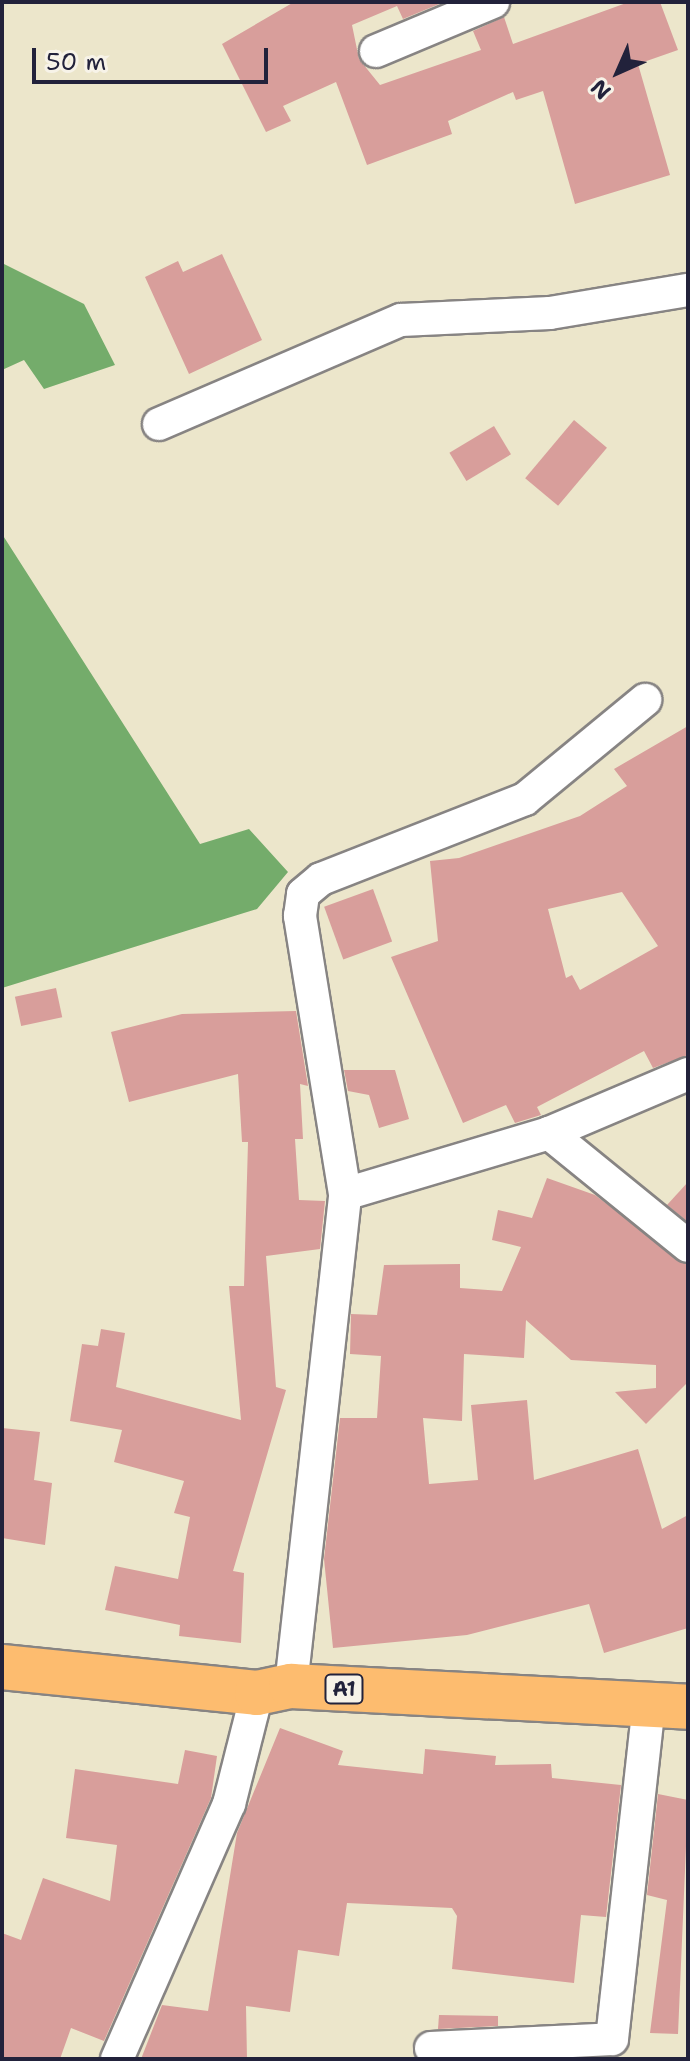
<!DOCTYPE html>
<html>
<head>
<meta charset="utf-8">
<style>
  body { margin:0 }
  #map { position:relative; width:690px; height:2061px; overflow:hidden; background:#ece6cb; font-family:"Shantell Sans",sans-serif }
  div>[style] { position:absolute }
  .forest>* { inset:0; background:#74ac6b }
  .building>* { inset:0; background:#d89e9b; transform-origin:0 0 }
  .roads { filter:drop-shadow(2px 0 #878483) drop-shadow(-2px 0 #878483) drop-shadow(0 2px #878483) drop-shadow(0 -2px #878483) }
  .minor>* { height:32px; margin:-16px; padding:0 16px; transform-origin:16px; border-radius:16px; background:#fff }
  .trunk>* { height:44px; margin:-22px; padding:0 22px; transform-origin:22px; border-radius:22px; background:#fdbc6f }
  span { translate:-50% -50%; white-space:nowrap; text-align:center; line-height:1.15; -webkit-text-stroke:6px #f7f3e8; paint-order:stroke }
  .shield-label span { padding:2px 6px; background:#f7f3e8; border:2px solid; border-radius:6px; -webkit-text-stroke-width:0 }
  .shield-label { font-size:20px; color:#22223b; font-weight:700 }
  .frame { position:absolute; inset:0; border:4px solid #22223b; pointer-events:none }
  .north { position:absolute; left:578px; top:32px; width:80px; height:80px; -webkit-text-stroke:6px #f7f3e8; paint-order:stroke; rotate:225deg; font-size:22px; font-weight:700; line-height:32px; text-align:center; color:#22223b }
  .north::after { content:''; display:block; margin:auto; width:28px; height:36px; background:#22223b; clip-path:polygon(50% 0,100% 100%,50% 72%,0 100%) }
  .scale { position:absolute; left:32px; top:48px; width:236px; height:36px; box-sizing:border-box; border:4px solid #22223b; border-top:0; padding-left:10px; font-size:24px; line-height:28px; white-space:nowrap; color:#22223b; -webkit-text-stroke:6px #f7f3e8; paint-order:stroke }
</style>
</head>
<body>
<div id="map">
  <div class="forest">
    <i style="clip-path:polygon(2px 263px,84px 304px,115px 365px,44px 389px,24px 360px,2px 370px)"></i>
    <i style="clip-path:polygon(2px 534px,200px 844px,249px 829px,288px 872px,257px 909px,2px 988px)"></i>
  </div>
  <div class="building">
    <i style="clip-path:polygon(294px 2px,444px 2px,403px 19px,397px 6px,352px 25px,359px 59px,380px 85px,481px 50px,473px 31px,504px 17px,513px 44px,629px 2px,660px 2px,678px 50px,638px 64px,670px 175px,575px 204px,543px 91px,516px 100px,513px 92px,448px 121px,452px 134px,367px 165px,336px 82px,283px 106px,291px 121px,266px 132px,222px 44px)"></i>
    <i style="clip-path:polygon(222px 254px,262px 340px,189px 374px,145px 277px,178px 261px,183px 272px)"></i>
    <i style="left:574px;top:420px;width:43px;height:76px;rotate:40deg"></i>
    <i style="left:494px;top:426px;width:33px;height:52px;rotate:59deg"></i>
    <i style="clip-path:polygon(evenodd,688px 726px,688px 1055px,653px 1068px,644px 1051px,537px 1107px,541px 1115px,515px 1123px,506px 1105px,463px 1123px,391px 957px,438px 941px,430px 861px,459px 858px,580px 816px,627px 786px,614px 769px,688px 726px,622px 892px,658px 946px,580px 990px,572px 975px,566px 978px,548px 909px,622px 892px)"></i>
    <i style="left:373px;top:889px;width:56px;height:52px;rotate:70deg"></i>
    <i style="left:56px;top:988px;width:30px;height:42px;rotate:78deg"></i>
    <i style="clip-path:polygon(296px 1011px,308px 1086px,300px 1084px,303px 1139px,295px 1139px,299px 1200px,325px 1201px,320px 1249px,266px 1256px,276px 1387px,286px 1390px,233px 1571px,244px 1573px,241px 1643px,179px 1636px,180px 1625px,105px 1610px,115px 1566px,178px 1579px,190px 1517px,174px 1513px,184px 1481px,114px 1462px,122px 1430px,70px 1421px,82px 1344px,98px 1346px,101px 1329px,125px 1333px,116px 1387px,241px 1420px,229px 1286px,244px 1286px,248px 1142px,242px 1142px,238px 1074px,129px 1102px,111px 1032px,182px 1014px)"></i>
    <i style="clip-path:polygon(344px 1070px,395px 1070px,409px 1119px,379px 1128px,369px 1095px,348px 1091px)"></i>
    <i style="clip-path:polygon(547px 1178px,595px 1195px,688px 1265px,688px 1382px,646px 1424px,615px 1392px,656px 1388px,656px 1365px,571px 1360px,526px 1320px,524px 1358px,464px 1354px,462px 1421px,423px 1418px,429px 1484px,478px 1480px,471px 1405px,527px 1400px,534px 1480px,638px 1449px,662px 1529px,688px 1515px,688px 1628px,604px 1653px,589px 1604px,467px 1635px,333px 1648px,324px 1559px,340px 1418px,377px 1418px,381px 1356px,350px 1354px,351px 1314px,377px 1315px,384px 1265px,460px 1264px,460px 1288px,502px 1291px,521px 1247px,492px 1240px,498px 1210px,532px 1218px)"></i>
    <i style="clip-path:polygon(688px 1182px,688px 1222px,667px 1205px)"></i>
    <i style="clip-path:polygon(2px 1428px,40px 1432px,34px 1480px,52px 1483px,45px 1545px,2px 1538px)"></i>
    <i style="clip-path:polygon(280px 1728px,343px 1751px,338px 1765px,423px 1774px,425px 1749px,496px 1756px,495px 1765px,551px 1764px,552px 1778px,621px 1785px,606px 1917px,581px 1915px,574px 1983px,452px 1969px,457px 1916px,452px 1908px,347px 1903px,339px 1956px,298px 1950px,290px 2012px,246px 2006px,247px 2059px,141px 2059px,162px 2005px,208px 2011px,237px 1833px)"></i>
    <i style="clip-path:polygon(185px 1750px,217px 1756px,211px 1798px,104px 2041px,71px 2028px,60px 2059px,2px 2059px,2px 1933px,21px 1940px,43px 1878px,110px 1901px,117px 1845px,66px 1838px,75px 1769px,178px 1784px)"></i>
    <i style="clip-path:polygon(658px 1794px,688px 1800px,678px 2034px,650px 2033px,667px 1900px,647px 1895px)"></i>
    <i style="clip-path:polygon(439px 2015px,498px 2016px,498px 2026px,438px 2029px)"></i>
  </div>
  <div class="roads">
    <div class="minor">
      <i style="left:376px;top:51px;width:127px;rotate:-22.7deg"></i>
      <i style="left:159px;top:424px;width:263px;rotate:-23.3deg"></i>
      <i style="left:401px;top:320px;width:149px;rotate:-2.7deg"></i>
      <i style="left:550px;top:313px;width:140px;rotate:-9.5deg"></i>
      <i style="left:549px;top:1133px;width:179px;rotate:39.1deg"></i>
      <i style="left:345px;top:1194px;width:213px;rotate:-16.6deg"></i>
      <i style="left:549px;top:1133px;width:151px;rotate:-23deg"></i>
      <i style="left:291px;top:1686px;width:495px;rotate:-83.7deg"></i>
      <i style="left:345px;top:1194px;width:282px;rotate:-99.2deg"></i>
      <i style="left:300px;top:916px;width:22px;rotate:-82deg"></i>
      <i style="left:303px;top:894px;width:23px;rotate:-40deg"></i>
      <i style="left:321px;top:879px;width:219px;rotate:-21.4deg"></i>
      <i style="left:525px;top:799px;width:156px;rotate:-39.5deg"></i>
      <i style="left:431px;top:2048px;width:181px;rotate:-2.8deg"></i>
      <i style="left:612px;top:2039px;width:336px;rotate:-83.7deg"></i>
      <i style="left:117px;top:2059px;width:279px;rotate:-66.3deg"></i>
      <i style="left:229px;top:1804px;width:114px;rotate:-75.8deg"></i>
    </div>
    <div class="trunk">
      <i style="left:2px;top:1667px;width:256px;rotate:5.8deg"></i>
      <i style="left:257px;top:1693px;width:35px;rotate:-12deg"></i>
      <i style="left:291px;top:1686px;width:398px;rotate:3deg"></i>
    </div>
  </div>
  <div class="shield-label">
    <span style="left:344px;top:1689px">A1</span>
  </div>
  <div class="frame"></div>
  <div class="north">N</div>
  <div class="scale">50 m</div>
</div>
</body>
</html>
